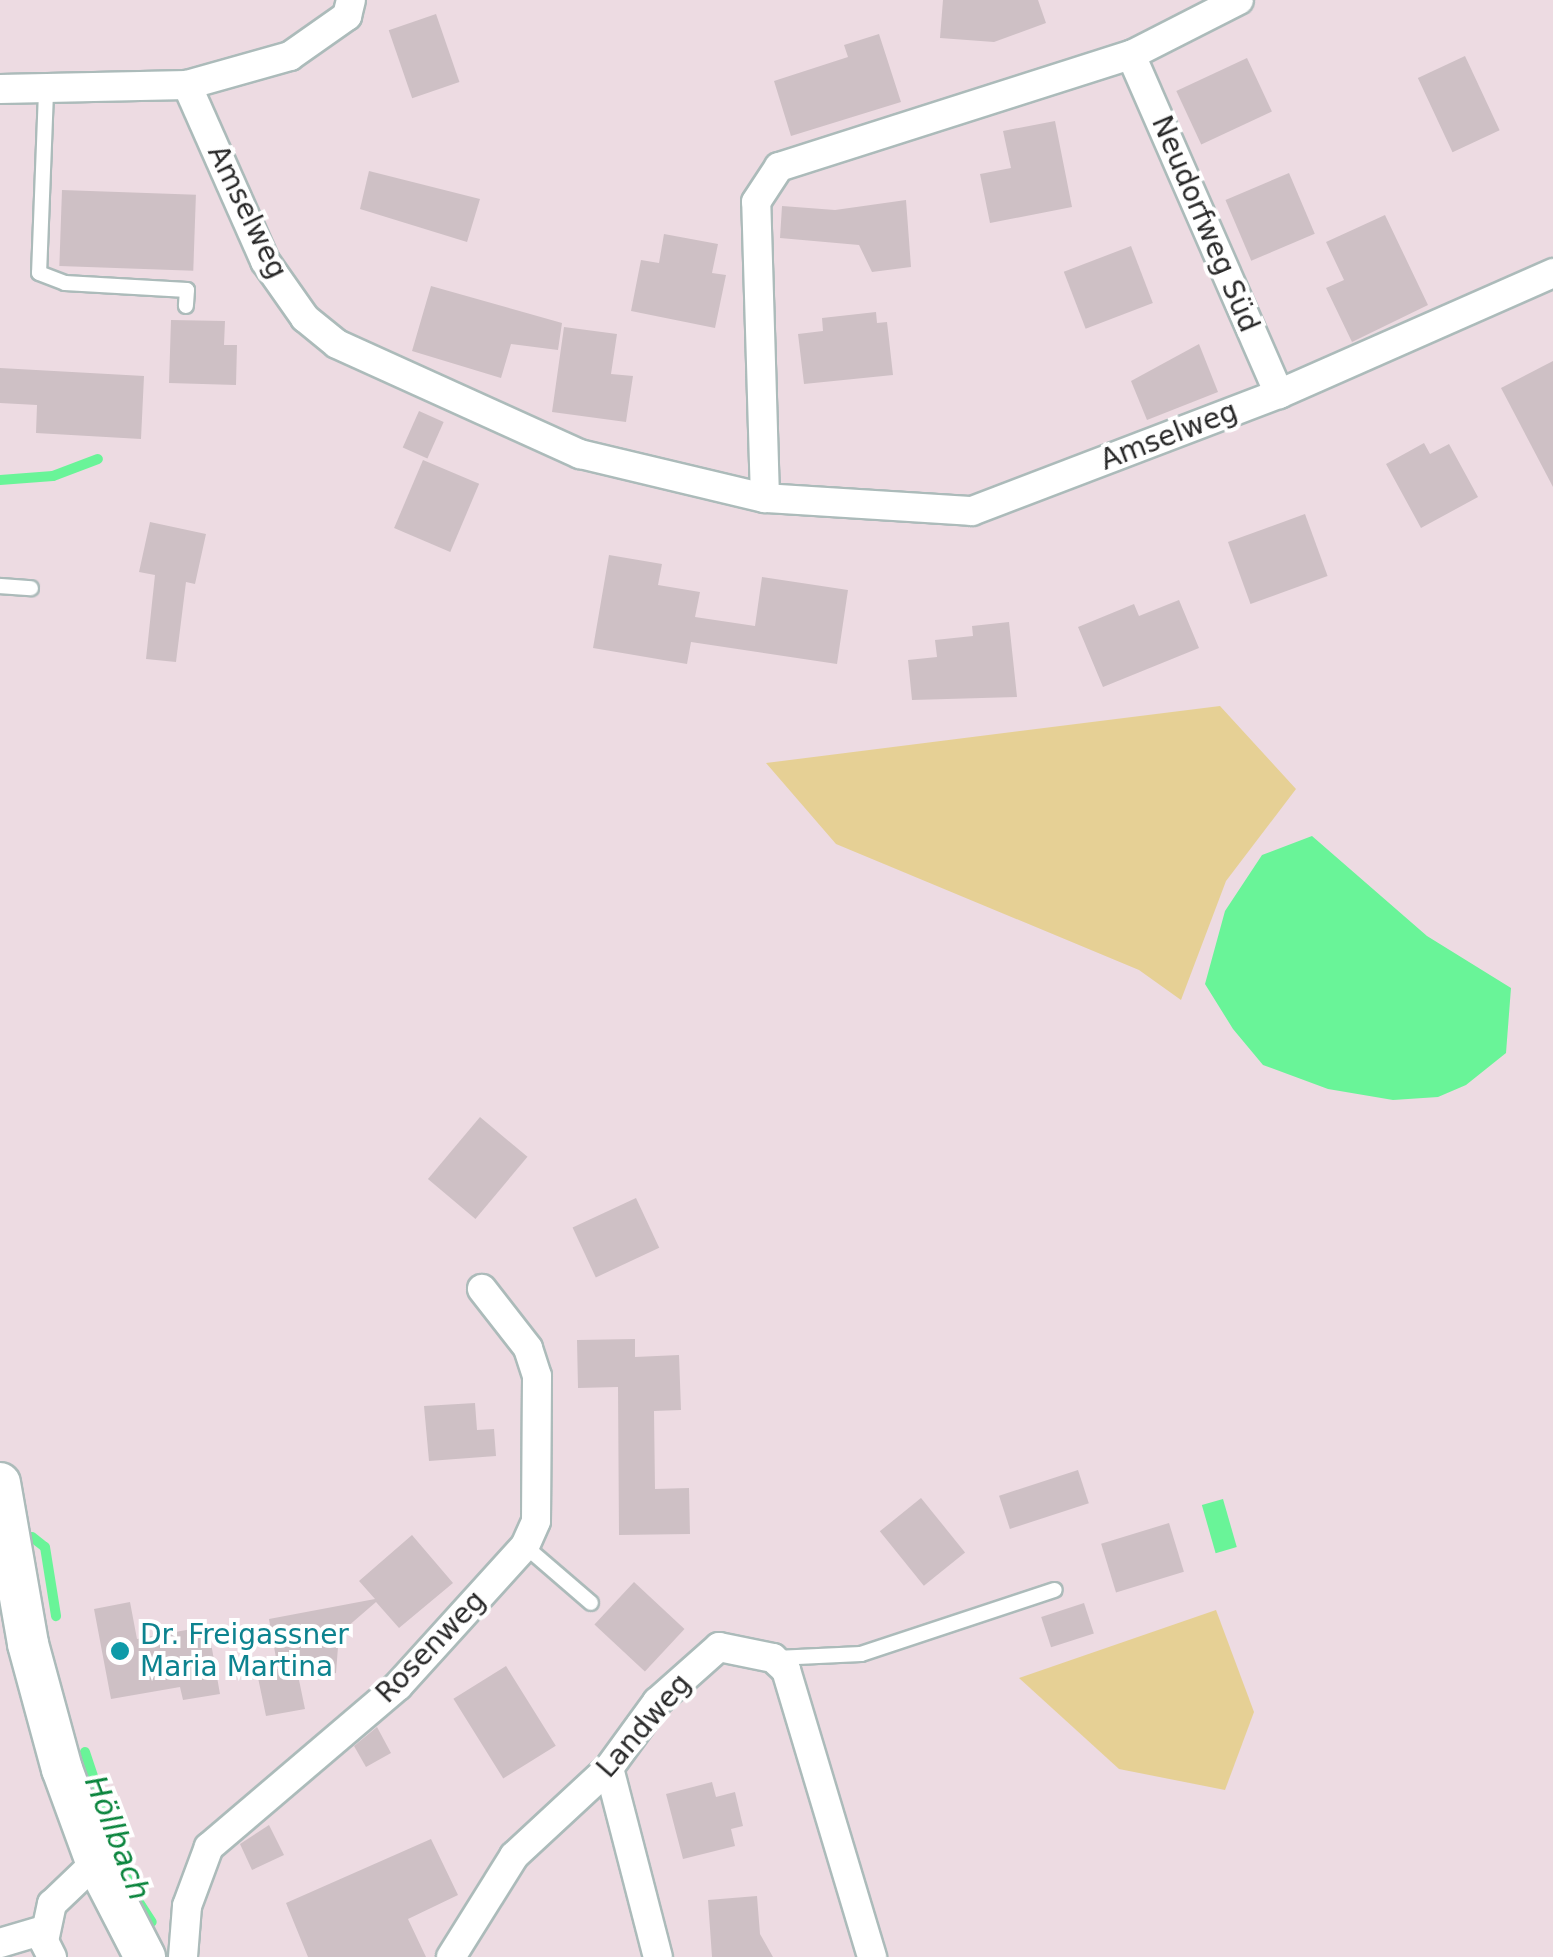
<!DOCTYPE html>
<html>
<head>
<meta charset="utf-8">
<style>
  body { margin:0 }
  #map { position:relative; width:1553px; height:1957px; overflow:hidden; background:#eddbe2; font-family:"DejaVu Sans",sans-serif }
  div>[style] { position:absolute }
  .green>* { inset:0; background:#e6d095 }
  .water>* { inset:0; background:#69f498; transform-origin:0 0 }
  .stream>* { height:10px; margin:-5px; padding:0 5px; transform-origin:5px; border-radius:5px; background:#69f498 }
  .building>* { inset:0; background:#cec0c5; transform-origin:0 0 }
  .roads { filter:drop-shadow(2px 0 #acbbba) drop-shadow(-2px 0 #acbbba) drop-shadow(0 2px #acbbba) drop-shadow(0 -2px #acbbba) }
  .lane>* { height:14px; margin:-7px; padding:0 7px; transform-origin:7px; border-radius:7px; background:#fff }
  .street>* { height:28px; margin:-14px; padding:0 14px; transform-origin:14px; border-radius:14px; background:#fff }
  .secondary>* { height:40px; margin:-20px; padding:0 20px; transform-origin:20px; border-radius:20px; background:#fff }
  .dots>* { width:28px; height:28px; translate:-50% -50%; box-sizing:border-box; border:5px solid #fff; border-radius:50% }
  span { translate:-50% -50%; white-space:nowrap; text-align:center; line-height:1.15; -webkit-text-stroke:8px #fff; paint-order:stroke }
  .street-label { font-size:28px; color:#2a2a2a }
  .culture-label { font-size:28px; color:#0d838f }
  .left { translate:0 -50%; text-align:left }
  .water-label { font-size:30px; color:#09843c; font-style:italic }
</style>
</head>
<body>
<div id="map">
  <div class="green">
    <i style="clip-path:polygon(1220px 706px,1296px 789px,1226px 881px,1181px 1000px,1139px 970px,836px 844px,766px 763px)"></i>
    <i style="clip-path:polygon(1216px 1610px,1254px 1712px,1225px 1790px,1119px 1769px,1019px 1678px)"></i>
  </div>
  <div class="water">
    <i style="clip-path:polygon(1312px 836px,1427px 936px,1511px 988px,1506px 1053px,1466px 1085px,1438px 1097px,1393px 1100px,1328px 1089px,1263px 1065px,1233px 1029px,1205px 984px,1225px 911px,1262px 855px)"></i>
    <i style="left:1223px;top:1499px;width:50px;height:22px;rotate:74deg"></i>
  </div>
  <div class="stream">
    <i style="left:0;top:480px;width:53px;rotate:-4.3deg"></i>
    <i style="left:53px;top:476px;width:48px;rotate:-20.7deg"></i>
    <i style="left:32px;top:1537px;width:16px;rotate:38deg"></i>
    <i style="left:45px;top:1547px;width:70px;rotate:80.9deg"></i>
    <i style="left:85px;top:1752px;width:145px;rotate:71.6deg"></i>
    <i style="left:131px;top:1890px;width:38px;rotate:57deg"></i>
  </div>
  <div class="building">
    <i style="clip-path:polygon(943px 0,1038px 0,1046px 23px,994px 42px,940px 38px)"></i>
    <i style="left:436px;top:14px;width:72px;height:50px;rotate:71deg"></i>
    <i style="clip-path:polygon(879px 34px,901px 102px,791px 136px,774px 81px,848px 57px,844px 45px)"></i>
    <i style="left:1465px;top:56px;width:82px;height:52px;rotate:65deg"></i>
    <i style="left:1247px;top:58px;width:59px;height:78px;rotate:65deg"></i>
    <i style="clip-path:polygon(1055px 121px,1072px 207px,990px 223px,980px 174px,1011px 168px,1003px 131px)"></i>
    <i style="clip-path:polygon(369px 171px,480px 199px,467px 242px,360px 209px)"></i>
    <i style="left:1289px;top:173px;width:66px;height:69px;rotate:67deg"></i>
    <i style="left:62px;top:190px;width:134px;height:76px;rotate:2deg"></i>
    <i style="clip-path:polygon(906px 200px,911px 267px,872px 272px,859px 245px,780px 238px,782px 206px,835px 210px)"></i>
    <i style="clip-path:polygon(1385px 215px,1428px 305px,1352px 342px,1326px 288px,1344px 280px,1326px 242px)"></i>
    <i style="clip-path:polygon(664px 234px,718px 244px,712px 273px,726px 275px,715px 328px,631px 311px,641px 260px,659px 263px)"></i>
    <i style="left:1131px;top:246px;width:61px;height:72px;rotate:69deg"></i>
    <i style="clip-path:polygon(431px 286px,562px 323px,558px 350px,511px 344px,501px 378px,412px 351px)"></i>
    <i style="clip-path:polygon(876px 312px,877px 323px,887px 322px,893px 375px,804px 384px,798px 334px,823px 331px,822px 318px)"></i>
    <i style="clip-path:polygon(171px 320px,225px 321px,224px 345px,237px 345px,236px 385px,169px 383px)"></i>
    <i style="clip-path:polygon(564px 327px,617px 334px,611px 374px,633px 376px,626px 422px,552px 412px)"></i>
    <i style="clip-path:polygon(1199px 344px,1218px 392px,1147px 420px,1131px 381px)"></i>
    <i style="clip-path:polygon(1553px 361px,1553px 487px,1501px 388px)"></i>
    <i style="clip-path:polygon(0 368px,144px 376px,141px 439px,36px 433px,37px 405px,0 403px)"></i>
    <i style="left:419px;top:411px;width:27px;height:40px;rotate:24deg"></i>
    <i style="clip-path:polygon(1424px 443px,1430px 454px,1449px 444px,1478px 497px,1421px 528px,1386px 464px)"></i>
    <i style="left:423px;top:460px;width:61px;height:74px;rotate:23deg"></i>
    <i style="left:1305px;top:514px;width:66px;height:82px;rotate:70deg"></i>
    <i style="clip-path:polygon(150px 522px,206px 534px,195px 584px,186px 582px,176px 662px,146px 659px,155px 575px,139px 572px)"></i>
    <i style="clip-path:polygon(609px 555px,662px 564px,658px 585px,700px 592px,695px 617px,755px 626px,762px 577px,848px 590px,837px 664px,691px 642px,687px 664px,593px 648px)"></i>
    <i style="clip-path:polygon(1179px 600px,1199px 648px,1103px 687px,1078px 627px,1134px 604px,1139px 616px)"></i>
    <i style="clip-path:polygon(1009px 622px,1017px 697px,912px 700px,908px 660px,937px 657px,935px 640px,973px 636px,972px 626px)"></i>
    <i style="left:480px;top:1117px;width:62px;height:81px;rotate:40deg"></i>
    <i style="left:636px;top:1198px;width:55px;height:70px;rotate:65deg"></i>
    <i style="clip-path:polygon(635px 1339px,635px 1357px,679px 1355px,681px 1410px,654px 1411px,655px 1489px,689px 1488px,690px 1534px,619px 1535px,618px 1387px,578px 1388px,577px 1340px)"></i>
    <i style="clip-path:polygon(475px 1403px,477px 1430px,494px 1429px,496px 1456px,429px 1461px,424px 1406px)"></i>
    <i style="left:1078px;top:1470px;width:35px;height:83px;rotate:72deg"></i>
    <i style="left:921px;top:1498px;width:70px;height:53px;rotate:51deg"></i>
    <i style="left:1169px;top:1523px;width:51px;height:71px;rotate:73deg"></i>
    <i style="clip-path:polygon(412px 1535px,453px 1583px,399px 1628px,376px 1602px,339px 1634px,336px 1673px,299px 1680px,305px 1709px,266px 1716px,257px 1673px,278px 1669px,269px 1619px,375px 1599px,359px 1581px)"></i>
    <i style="left:634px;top:1582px;width:69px;height:58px;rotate:43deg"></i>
    <i style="clip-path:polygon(130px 1602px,137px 1639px,208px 1626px,220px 1694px,183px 1700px,180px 1687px,111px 1699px,94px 1609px)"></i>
    <i style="left:1084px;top:1603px;width:32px;height:45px;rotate:72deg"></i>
    <i style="left:506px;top:1666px;width:94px;height:62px;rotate:58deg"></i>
    <i style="clip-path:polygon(377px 1727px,391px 1753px,366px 1767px,354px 1746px)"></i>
    <i style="clip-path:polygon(712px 1782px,716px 1797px,735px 1792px,743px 1826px,731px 1829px,735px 1846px,683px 1859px,666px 1794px)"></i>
    <i style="clip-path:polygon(269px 1825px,284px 1855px,252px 1870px,240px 1844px)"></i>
    <i style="clip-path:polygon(431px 1839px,458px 1895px,408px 1919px,426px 1957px,308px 1957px,286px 1903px)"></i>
    <i style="clip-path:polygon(757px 1896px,760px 1934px,773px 1957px,712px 1957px,708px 1900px)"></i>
  </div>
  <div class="roads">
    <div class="lane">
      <i style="left:46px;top:92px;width:181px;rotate:92.2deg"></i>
      <i style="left:39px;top:273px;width:28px;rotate:21deg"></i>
      <i style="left:65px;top:283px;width:122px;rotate:3.3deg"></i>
      <i style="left:187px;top:290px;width:16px;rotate:94deg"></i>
      <i style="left:0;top:586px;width:31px;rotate:4deg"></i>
      <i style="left:525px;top:1546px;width:87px;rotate:40.8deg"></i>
      <i style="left:776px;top:1658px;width:85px;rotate:-2.7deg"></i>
      <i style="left:861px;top:1654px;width:204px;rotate:-18.3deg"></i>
    </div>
    <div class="street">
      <i style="left:1131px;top:55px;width:370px;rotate:66.4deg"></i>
      <i style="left:187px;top:85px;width:193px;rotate:66.1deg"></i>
      <i style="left:265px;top:261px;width:70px;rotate:54.9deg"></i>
      <i style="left:305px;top:318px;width:41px;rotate:39.1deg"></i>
      <i style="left:337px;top:344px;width:267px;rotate:24.4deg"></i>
      <i style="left:580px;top:454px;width:190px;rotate:13.4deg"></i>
      <i style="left:765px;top:498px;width:207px;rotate:3.6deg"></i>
      <i style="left:972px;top:511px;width:329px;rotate:-20.9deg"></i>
      <i style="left:1279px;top:394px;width:300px;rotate:-23.8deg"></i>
      <i style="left:0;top:89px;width:187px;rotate:-1.2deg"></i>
      <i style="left:187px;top:85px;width:107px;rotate:-15.7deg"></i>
      <i style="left:290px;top:56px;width:70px;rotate:-35.1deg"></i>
      <i style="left:347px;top:16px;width:16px;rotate:-76deg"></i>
      <i style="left:765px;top:498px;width:296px;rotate:-91.7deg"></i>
      <i style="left:756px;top:202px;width:42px;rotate:-56.7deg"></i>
      <i style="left:779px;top:167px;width:369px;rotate:-17.7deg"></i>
      <i style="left:1131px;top:55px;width:121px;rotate:-27deg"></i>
      <i style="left:609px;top:1768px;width:195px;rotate:75.5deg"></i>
      <i style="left:0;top:1943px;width:46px;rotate:-16.5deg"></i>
      <i style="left:52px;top:1957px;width:18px;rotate:-117deg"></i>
      <i style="left:44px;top:1941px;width:38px;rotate:-78deg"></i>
      <i style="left:52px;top:1904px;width:61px;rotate:-43.7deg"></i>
      <i style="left:183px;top:1957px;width:51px;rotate:-85.5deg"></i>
      <i style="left:187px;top:1906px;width:63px;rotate:-69.6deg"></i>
      <i style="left:209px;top:1847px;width:248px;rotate:-40.4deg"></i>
      <i style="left:398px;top:1686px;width:189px;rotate:-47.8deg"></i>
      <i style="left:525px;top:1546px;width:27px;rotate:-66deg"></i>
      <i style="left:536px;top:1521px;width:145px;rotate:-89.6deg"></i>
      <i style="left:537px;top:1376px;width:29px;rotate:-108deg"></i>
      <i style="left:528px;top:1348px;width:75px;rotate:-127.9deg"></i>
      <i style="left:451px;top:1957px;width:119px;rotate:-58deg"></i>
      <i style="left:514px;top:1856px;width:129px;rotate:-42.8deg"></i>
      <i style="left:609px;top:1768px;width:82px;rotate:-54deg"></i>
      <i style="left:657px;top:1702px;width:83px;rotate:-41.6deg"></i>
      <i style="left:719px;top:1647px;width:55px;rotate:11.5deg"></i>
      <i style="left:773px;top:1658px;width:18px;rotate:43deg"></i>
      <i style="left:786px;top:1670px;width:300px;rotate:73.3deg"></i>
    </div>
    <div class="secondary">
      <i style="left:0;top:1483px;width:163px;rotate:80.1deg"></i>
      <i style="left:28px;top:1644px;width:130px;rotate:74.8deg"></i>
      <i style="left:62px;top:1769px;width:99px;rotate:69.9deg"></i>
      <i style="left:96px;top:1862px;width:107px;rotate:62.7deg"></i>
    </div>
  </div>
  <div class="dots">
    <i style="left:120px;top:1651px;background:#0f9aa8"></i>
  </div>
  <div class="street-label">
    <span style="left:247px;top:212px;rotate:64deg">Amselweg</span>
    <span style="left:1205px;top:224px;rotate:67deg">Neudorfweg Süd</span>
    <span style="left:1169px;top:436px;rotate:-21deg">Amselweg</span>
    <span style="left:431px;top:1647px;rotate:-46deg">Rosenweg</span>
    <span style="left:644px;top:1726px;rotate:-49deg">Landweg</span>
  </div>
  <div class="culture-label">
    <span class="left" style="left:140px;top:1651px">Dr. Freigassner<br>Maria Martina</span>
  </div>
  <div class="water-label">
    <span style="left:117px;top:1838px;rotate:69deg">Höllbach</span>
  </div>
</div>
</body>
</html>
